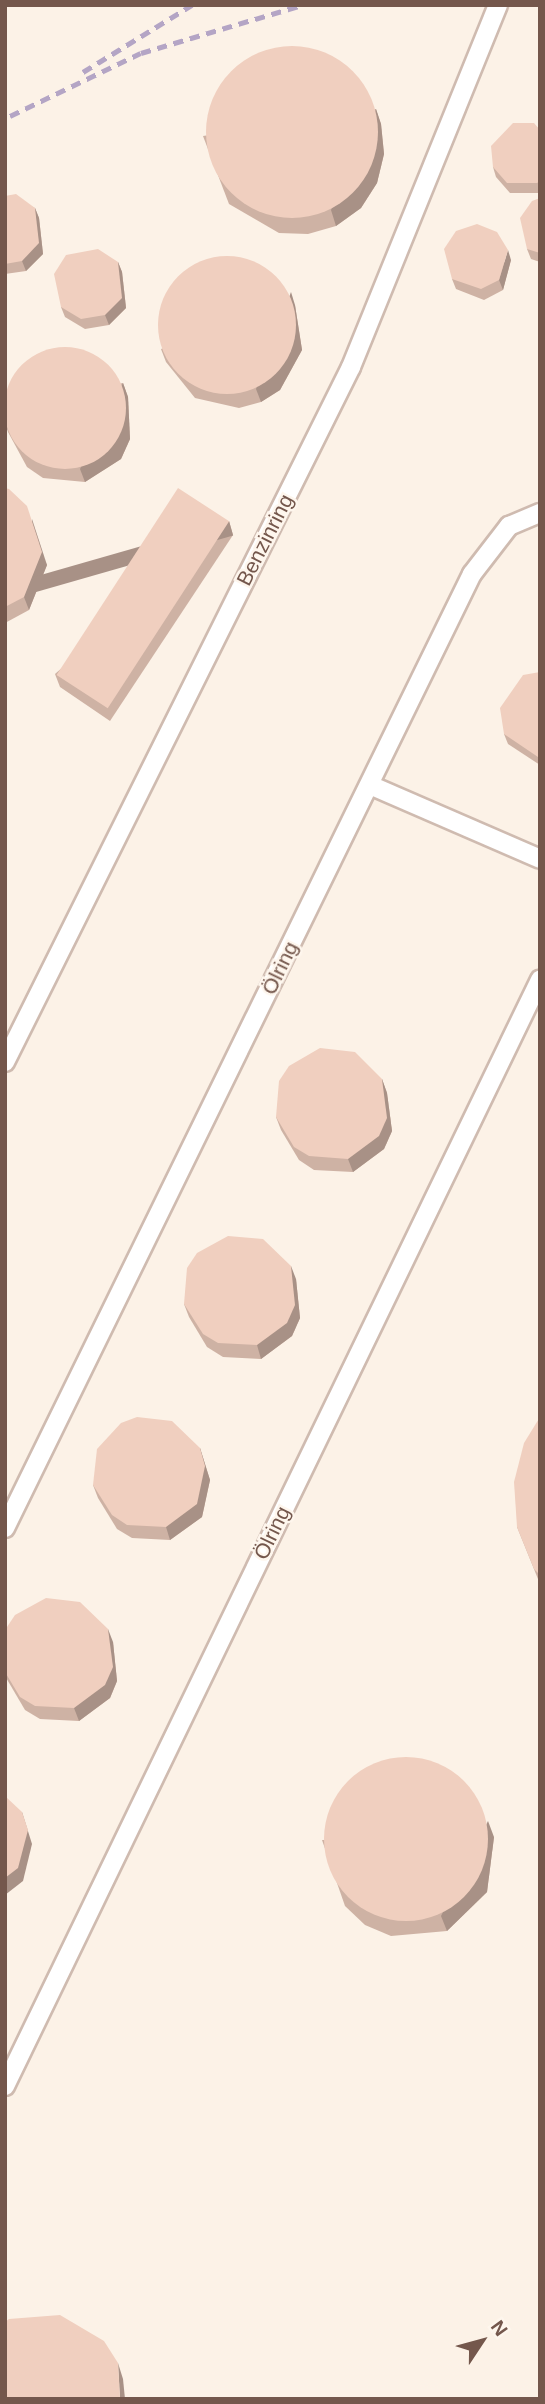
<!DOCTYPE html>
<html>
<head>
<meta charset="utf-8">
<style>
  body { margin:0 }
  #map { position:relative; width:545px; height:2404px; overflow:hidden; background:#fcf2e7; font-family:Arial,sans-serif }
  div>[style] { position:absolute }
  .roads { filter:drop-shadow(2px 0 #cfbbb0) drop-shadow(-2px 0 #cfbbb0) drop-shadow(0 2px #cfbbb0) drop-shadow(0 -2px #cfbbb0) }
  .lane>* { height:18px; margin:-9px; padding:0 9px; transform-origin:9px; border-radius:9px; background:#fff }
  .rail>* { height:5px; margin-top:-2.5px; transform-origin:0; background:repeating-linear-gradient(90deg,#b4a5c5 0 10px,transparent 0 17px) }
  .wall>* { inset:0; background:#ceb2a4 }
  .shaded-wall>* { inset:0; background:#a89186; transform-origin:0 0 }
  .building>* { inset:0; background:#f0cfbf; transform-origin:0 0 }
  .round { border-radius:50% }
  span { translate:-50% -50%; white-space:nowrap; text-align:center; line-height:1.15; -webkit-text-stroke:5px #fef6ed; paint-order:stroke }
  .street-label { font-size:21px; color:#74574c }
  .frame { position:absolute; inset:0; border:7px solid #74574c; pointer-events:none }
  .north { position:absolute; left:447px; top:2306px; width:70px; height:70px; -webkit-text-stroke:5px #fef6ed; paint-order:stroke; rotate:54deg; font-size:19px; font-weight:700; line-height:28px; text-align:center; color:#74574c }
  .north::after { content:''; display:block; margin:auto; width:24px; height:32px; background:#74574c; clip-path:polygon(50% 0,100% 100%,50% 72%,0 100%) }
</style>
</head>
<body>
<div id="map">
  <div class="roads">
    <div class="lane">
      <i style="left:370px;top:785px;width:185px;rotate:23.5deg"></i>
      <i style="left:5px;top:1062px;width:776px;rotate:-63.53deg"></i>
      <i style="left:351px;top:367px;width:391px;rotate:-67.9deg"></i>
      <i style="left:5px;top:1528px;width:1062px;rotate:-63.92deg"></i>
      <i style="left:472px;top:574px;width:61px;rotate:-52.4deg"></i>
      <i style="left:509px;top:526px;width:34px;rotate:-23deg"></i>
      <i style="left:5px;top:2086px;width:1229px;rotate:-64.19deg"></i>
    </div>
  </div>
  <div class="rail">
    <i style="left:83px;top:72px;width:128px;rotate:-31.6deg"></i>
    <i style="left:10px;top:116px;width:145px;rotate:-25.7deg"></i>
    <i style="left:141px;top:53px;width:168px;rotate:-16.6deg"></i>
  </div>
  <div class="wall">
    <i style="clip-path:polygon(376px 109px,381px 124px,384px 154px,377px 183px,361px 208px,336px 226px,308px 234px,279px 233px,229px 204px,203px 136px)"></i>
    <i style="clip-path:polygon(540px 130px,540px 193px,510px 193px,496px 177px,493px 167px)"></i>
    <i style="clip-path:polygon(5px 196px,35px 208px,39px 218px,43px 254px,26px 271px,5px 274px)"></i>
    <i style="clip-path:polygon(540px 198px,540px 262px,531px 259px,527px 249px)"></i>
    <i style="clip-path:polygon(511px 260px,503px 290px,484px 300px,456px 289px,452px 279px)"></i>
    <i style="clip-path:polygon(118px 262px,122px 272px,126px 308px,109px 325px,85px 329px,65px 317px,61px 307px)"></i>
    <i style="clip-path:polygon(295px 305px,302px 350px,280px 390px,261px 402px,239px 408px,195px 398px,166px 362px,161px 349px)"></i>
    <i style="clip-path:polygon(123px 383px,128px 397px,130px 439px,121px 459px,85px 482px,43px 478px,27px 467px,8px 432px,5px 423px,5px 407px)"></i>
    <i style="clip-path:polygon(5px 488px,47px 565px,29px 610px,5px 623px)"></i>
    <i style="clip-path:polygon(229px 521px,233px 535px,110px 721px,60px 687px,55px 674px)"></i>
    <i style="clip-path:polygon(540px 672px,540px 765px,508px 744px,504px 734px)"></i>
    <i style="clip-path:polygon(382px 1079px,387px 1093px,392px 1131px,384px 1149px,353px 1172px,314px 1170px,299px 1160px,281px 1130px,276px 1117px)"></i>
    <i style="clip-path:polygon(296px 1279px,300px 1318px,292px 1336px,261px 1359px,223px 1357px,207px 1347px,189px 1317px,184px 1304px)"></i>
    <i style="clip-path:polygon(540px 1417px,540px 1584px,517px 1527px)"></i>
    <i style="clip-path:polygon(200px 1448px,210px 1480px,202px 1517px,170px 1540px,132px 1538px,117px 1529px,98px 1498px,93px 1485px)"></i>
    <i style="clip-path:polygon(5px 1630px,113px 1642px,117px 1681px,110px 1698px,79px 1721px,40px 1719px,25px 1710px,5px 1676px)"></i>
    <i style="clip-path:polygon(494px 1837px,487px 1892px,447px 1931px,391px 1936px,365px 1925px,345px 1906px,322px 1840px)"></i>
  </div>
  <div class="shaded-wall">
    <i style="clip-path:polygon(376px 109px,381px 124px,384px 154px,377px 183px,361px 208px,336px 226px,331px 210px)"></i>
    <i style="clip-path:polygon(35px 208px,39px 218px,43px 254px,26px 271px,22px 261px)"></i>
    <i style="clip-path:polygon(508px 250px,511px 260px,503px 290px,499px 280px)"></i>
    <i style="clip-path:polygon(118px 262px,122px 272px,126px 308px,109px 325px,105px 315px)"></i>
    <i style="clip-path:polygon(291px 292px,295px 305px,302px 350px,280px 390px,261px 402px,256px 389px)"></i>
    <i style="clip-path:polygon(123px 383px,128px 397px,130px 439px,121px 459px,85px 482px,80px 469px)"></i>
    <i style="clip-path:polygon(32px 519px,47px 565px,29px 610px,24px 597px)"></i>
    <i style="left:229px;top:521px;width:15px;height:224px;rotate:74deg"></i>
    <i style="clip-path:polygon(382px 1079px,387px 1093px,392px 1131px,384px 1149px,353px 1172px,348px 1159px)"></i>
    <i style="clip-path:polygon(291px 1266px,296px 1279px,300px 1318px,292px 1336px,261px 1359px,257px 1345px)"></i>
    <i style="clip-path:polygon(200px 1448px,210px 1480px,202px 1517px,170px 1540px,166px 1527px)"></i>
    <i style="clip-path:polygon(108px 1629px,113px 1642px,117px 1681px,110px 1698px,79px 1721px,74px 1708px)"></i>
    <i style="clip-path:polygon(22px 1812px,32px 1844px,23px 1881px,5px 1895px,5px 1878px)"></i>
    <i style="clip-path:polygon(488px 1821px,494px 1837px,487px 1892px,447px 1931px,441px 1916px)"></i>
    <i style="clip-path:polygon(118px 2363px,123px 2379px,125px 2399px,120px 2399px)"></i>
  </div>
  <div class="building">
    <i class="round" style="left:206px;top:46px;width:172px;height:172px"></i>
    <i style="clip-path:polygon(513px 123px,534px 123px,540px 130px,540px 181px,537px 183px,507px 183px,493px 167px,491px 146px)"></i>
    <i style="clip-path:polygon(16px 194px,35px 208px,39px 243px,22px 261px,5px 264px,5px 196px)"></i>
    <i style="clip-path:polygon(540px 198px,540px 253px,527px 249px,520px 218px,532px 201px)"></i>
    <i style="clip-path:polygon(477px 224px,497px 232px,508px 250px,499px 280px,481px 289px,452px 279px,444px 249px,456px 231px)"></i>
    <i style="clip-path:polygon(98px 249px,118px 262px,122px 298px,105px 315px,81px 319px,61px 307px,54px 274px,66px 255px)"></i>
    <i class="round" style="left:158px;top:256px;width:138px;height:138px"></i>
    <i class="round" style="left:4px;top:347px;width:122px;height:122px"></i>
    <i style="clip-path:polygon(5px 488px,9px 489px,27px 506px,42px 552px,24px 597px,5px 607px)"></i>
    <i style="left:178px;top:488px;width:61px;height:223px;rotate:33deg"></i>
    <i style="clip-path:polygon(540px 672px,540px 757px,538px 757px,504px 734px,500px 708px,523px 675px)"></i>
    <i style="clip-path:polygon(320px 1048px,355px 1052px,382px 1079px,387px 1118px,379px 1136px,348px 1159px,309px 1156px,294px 1147px,276px 1117px,279px 1081px,289px 1066px)"></i>
    <i style="clip-path:polygon(228px 1236px,263px 1239px,291px 1266px,295px 1305px,287px 1323px,257px 1345px,218px 1343px,203px 1334px,184px 1304px,187px 1268px,197px 1253px)"></i>
    <i style="clip-path:polygon(137px 1417px,172px 1421px,200px 1448px,205px 1466px,197px 1504px,166px 1527px,127px 1525px,112px 1515px,93px 1485px,97px 1449px,121px 1423px)"></i>
    <i style="clip-path:polygon(540px 1417px,540px 1575px,534px 1569px,517px 1527px,514px 1482px,524px 1443px)"></i>
    <i style="clip-path:polygon(46px 1598px,80px 1602px,108px 1629px,113px 1667px,105px 1685px,74px 1708px,35px 1706px,20px 1697px,5px 1672px,5px 1630px,15px 1615px)"></i>
    <i class="round" style="left:324px;top:1757px;width:164px;height:164px"></i>
    <i style="clip-path:polygon(5px 1796px,22px 1812px,28px 1830px,18px 1868px,5px 1878px)"></i>
    <i style="clip-path:polygon(540px 1934px,540px 1954px,538px 1948px)"></i>
    <i style="clip-path:polygon(60px 2315px,104px 2341px,118px 2363px,120px 2399px,5px 2399px,5px 2322px,9px 2319px)"></i>
  </div>
  <div class="street-label">
    <span style="left:265px;top:540px;rotate:-63deg">Benzinring</span>
    <span style="left:280px;top:968px;rotate:-64deg">Ölring</span>
    <span style="left:272px;top:1533px;rotate:-64deg">Ölring</span>
  </div>
  <div class="frame"></div>
  <div class="north">N</div>
</div>
</body>
</html>
